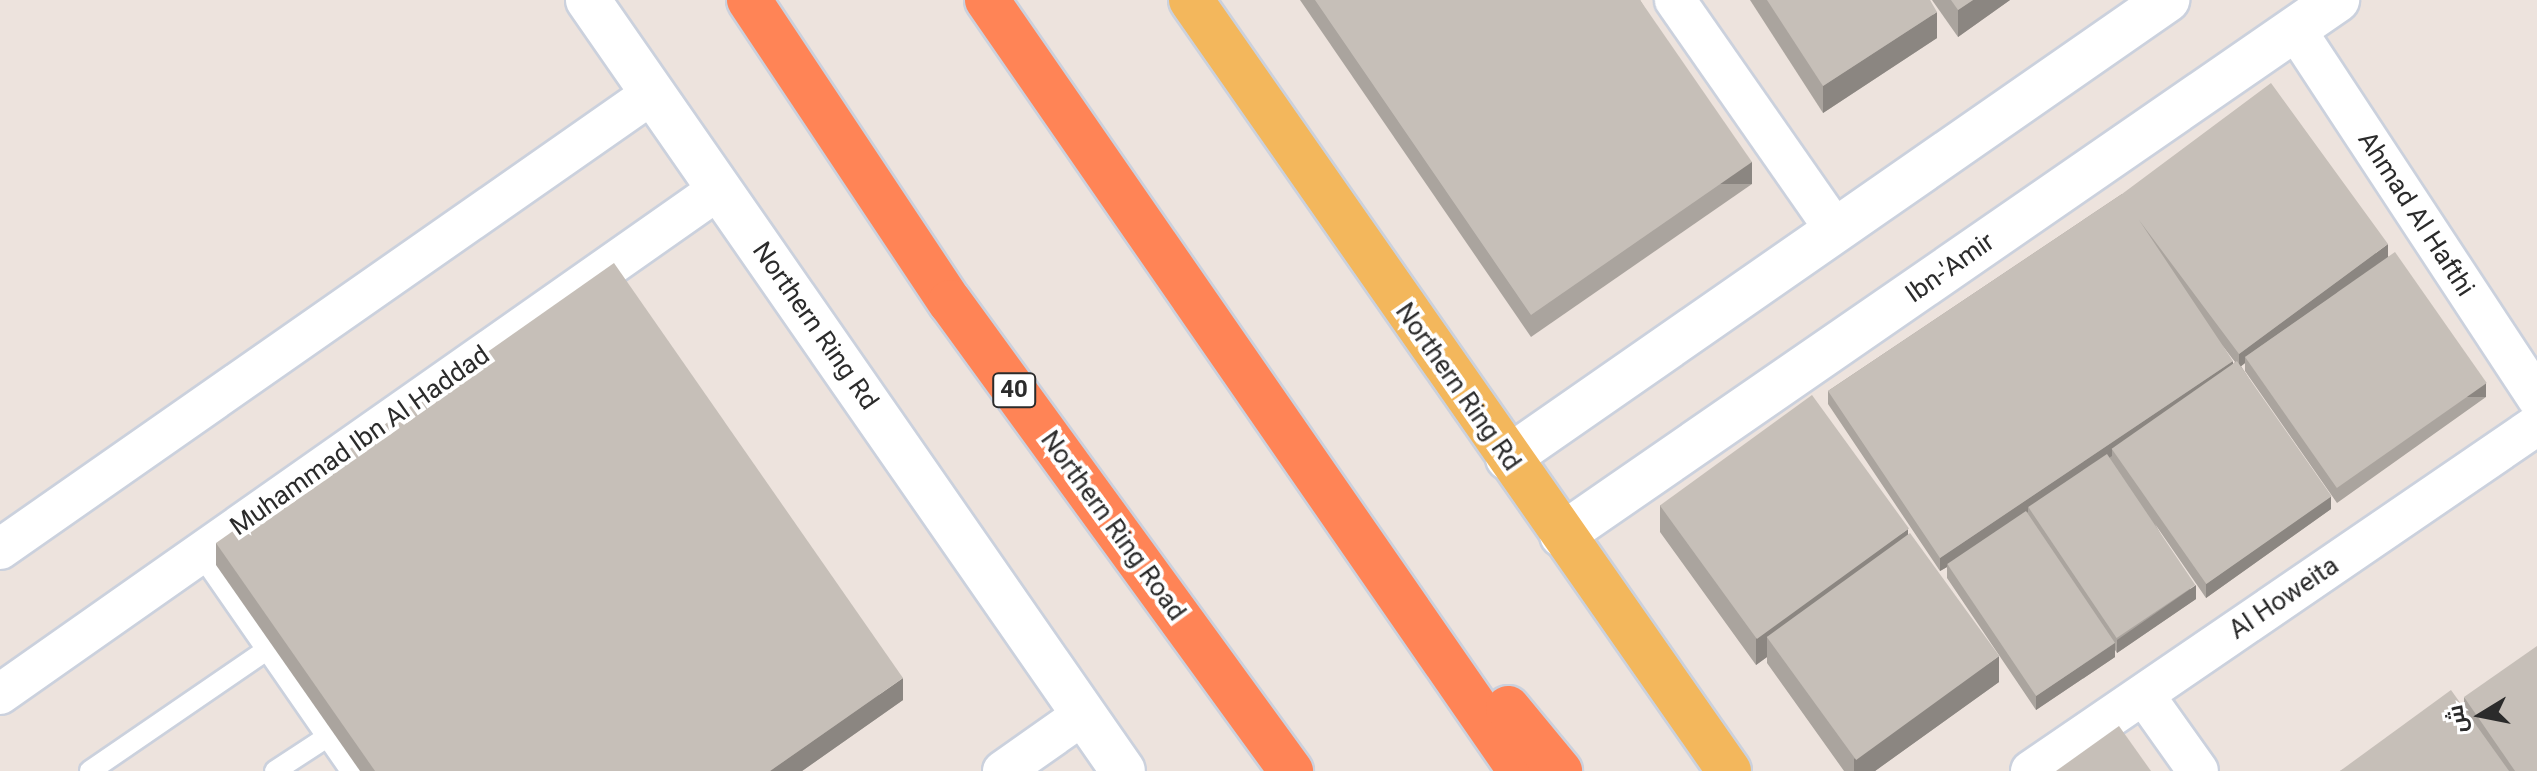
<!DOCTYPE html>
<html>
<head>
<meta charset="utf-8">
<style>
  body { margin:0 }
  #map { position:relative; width:2537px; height:771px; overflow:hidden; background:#ede3dd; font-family:Roboto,Cairo,sans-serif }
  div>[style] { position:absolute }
  .roads { filter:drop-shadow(2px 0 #cbd1dd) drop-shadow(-2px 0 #cbd1dd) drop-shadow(0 2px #cbd1dd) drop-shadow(0 -2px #cbd1dd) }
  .service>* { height:20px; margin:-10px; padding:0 10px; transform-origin:10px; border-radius:10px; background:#fff }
  .minor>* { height:40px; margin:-20px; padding:0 20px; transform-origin:20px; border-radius:20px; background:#fff }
  .tertiary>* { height:44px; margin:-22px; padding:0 22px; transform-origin:22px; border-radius:22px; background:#fff }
  .primary>* { height:44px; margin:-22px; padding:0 22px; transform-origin:22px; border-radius:22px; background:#f3b75c }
  .motorway>* { height:44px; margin:-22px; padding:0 22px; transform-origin:22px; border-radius:22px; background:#ff8456 }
  .wall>* { inset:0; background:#aaa49e }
  .shaded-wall>* { inset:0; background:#8b8681; transform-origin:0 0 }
  .building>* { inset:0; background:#c6bfb8; transform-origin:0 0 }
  span { translate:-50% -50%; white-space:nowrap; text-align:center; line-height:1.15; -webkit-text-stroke:8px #fff; paint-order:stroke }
  .shield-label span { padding:2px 6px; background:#fff; border:2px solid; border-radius:6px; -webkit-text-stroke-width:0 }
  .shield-label { font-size:24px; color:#2b2b2b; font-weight:700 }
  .street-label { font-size:26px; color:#2b2b2b }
  .north { position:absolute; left:2441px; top:675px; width:80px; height:80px; -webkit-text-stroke:6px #fff; paint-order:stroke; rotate:260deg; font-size:22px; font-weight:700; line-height:32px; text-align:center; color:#2b2b2b }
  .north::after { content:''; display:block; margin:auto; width:28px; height:36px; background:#2b2b2b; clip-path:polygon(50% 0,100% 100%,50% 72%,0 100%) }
</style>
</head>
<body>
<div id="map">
  <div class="roads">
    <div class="service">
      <i style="left:200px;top:553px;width:265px;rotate:55.3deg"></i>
      <i style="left:90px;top:771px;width:214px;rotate:-34.4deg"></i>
      <i style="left:275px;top:771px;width:62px;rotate:-33.2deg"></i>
    </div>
    <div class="minor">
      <i style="left:1675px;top:0;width:282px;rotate:55.1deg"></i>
      <i style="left:2295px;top:29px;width:441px;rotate:56.7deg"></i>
      <i style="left:0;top:549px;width:796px;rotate:-34.93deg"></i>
      <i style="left:0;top:694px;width:879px;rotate:-35.08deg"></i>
      <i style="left:2144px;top:695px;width:93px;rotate:54.6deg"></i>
      <i style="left:1003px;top:771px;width:99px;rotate:-35.1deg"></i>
      <i style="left:2031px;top:771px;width:613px;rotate:-34.36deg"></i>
    </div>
    <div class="tertiary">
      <i style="left:588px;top:0;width:938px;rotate:55.24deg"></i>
      <i style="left:1508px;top:458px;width:803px;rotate:-34.8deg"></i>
      <i style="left:1562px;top:535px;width:942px;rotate:-34.62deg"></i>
    </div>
    <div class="primary">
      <i style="left:1191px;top:0;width:940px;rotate:55.09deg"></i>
    </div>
    <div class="motorway">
      <i style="left:749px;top:0;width:363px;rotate:56.4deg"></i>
      <i style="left:950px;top:302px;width:580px;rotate:53.98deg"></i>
      <i style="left:987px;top:0;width:937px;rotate:55.34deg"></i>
      <i style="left:1508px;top:708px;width:82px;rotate:50.5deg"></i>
    </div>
  </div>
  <div class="wall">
    <i style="clip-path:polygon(1300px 0,1640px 0,1752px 184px,1531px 337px)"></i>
    <i style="clip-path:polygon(1750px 0,1930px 0,1937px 38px,1823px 113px)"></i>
    <i style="clip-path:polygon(1932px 0,2010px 0,1958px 37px)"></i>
    <i style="clip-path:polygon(evenodd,2122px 194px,2388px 256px,2486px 397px,2337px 503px,2245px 371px,2245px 363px,2241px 366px,2331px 509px,2206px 598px,2155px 524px,2196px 599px,2117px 653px,2115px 650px,2115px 657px,2036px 710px,1947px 578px,1947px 567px,1940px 571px,1828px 404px,1828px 391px,2122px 194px,2222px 345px,2235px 362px,2233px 364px,2222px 345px)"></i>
    <i style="clip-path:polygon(1660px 505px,1908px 535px,1999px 682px,1875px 771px,1844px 771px,1767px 663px,1767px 657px,1756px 665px,1660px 532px)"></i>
    <i style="clip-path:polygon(216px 543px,903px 700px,802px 771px,360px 771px,216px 565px)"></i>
    <i style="clip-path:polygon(2464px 697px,2537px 771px,2340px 771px,2464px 709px)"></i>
  </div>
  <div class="shaded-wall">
    <i style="clip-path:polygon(1973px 0,2010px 0,1958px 37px,1958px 10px)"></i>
    <i style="clip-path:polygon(1937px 12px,1937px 38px,1823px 113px,1823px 86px)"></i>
    <i style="left:1752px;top:162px;width:22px;height:269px;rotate:90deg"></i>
    <i style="clip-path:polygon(2388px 244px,2388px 258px,2245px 357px,2245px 363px,2239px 368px,2239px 354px)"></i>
    <i style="clip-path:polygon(2233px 361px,2233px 374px,2112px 449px,2112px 456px,2031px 510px,2028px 507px,2028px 512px,1948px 566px,1947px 564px,1947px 567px,1940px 571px,1940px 558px)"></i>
    <i style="left:2486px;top:383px;width:14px;height:183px;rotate:90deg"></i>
    <i style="clip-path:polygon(2331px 496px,2331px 509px,2206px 598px,2206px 584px)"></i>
    <i style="clip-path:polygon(1908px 529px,1908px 555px,1767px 637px,1767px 657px,1756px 665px,1756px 638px)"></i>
    <i style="clip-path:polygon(2196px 585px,2196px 599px,2117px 653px,2117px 640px)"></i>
    <i style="clip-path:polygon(2115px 643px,2115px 657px,2036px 710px,2036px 696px)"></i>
    <i style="clip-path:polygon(1999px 656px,1999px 682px,1875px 771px,1854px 771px,1854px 759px)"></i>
    <i style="clip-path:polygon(903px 678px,903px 700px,802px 771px,770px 771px)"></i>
  </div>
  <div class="building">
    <i style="clip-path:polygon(1315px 0,1640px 0,1752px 162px,1531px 315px)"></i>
    <i style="clip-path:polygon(1767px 0,1930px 0,1937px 12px,1823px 86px)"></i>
    <i style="clip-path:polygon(1951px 0,1973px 0,1958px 10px)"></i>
    <i style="clip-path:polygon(2271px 83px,2388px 244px,2239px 354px,2139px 220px,2233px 361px,1940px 558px,1828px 391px,2122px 194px)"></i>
    <i style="left:2395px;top:252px;width:160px;height:183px;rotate:55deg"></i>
    <i style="clip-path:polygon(614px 263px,903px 678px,770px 771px,375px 771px,216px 543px)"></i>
    <i style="left:2237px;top:361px;width:165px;height:153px;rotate:55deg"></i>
    <i style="left:1812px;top:395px;width:165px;height:188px;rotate:54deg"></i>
    <i style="left:2107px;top:454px;width:158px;height:95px;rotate:56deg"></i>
    <i style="left:2026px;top:511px;width:159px;height:95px;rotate:56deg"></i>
    <i style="left:1910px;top:533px;width:152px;height:177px;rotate:54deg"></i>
    <i style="clip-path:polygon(2537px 646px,2537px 771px,2515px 771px,2464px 697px)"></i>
    <i style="clip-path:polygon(2451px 690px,2509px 771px,2340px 771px)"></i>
    <i style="clip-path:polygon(2119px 726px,2151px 771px,2056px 771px)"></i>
  </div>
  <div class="shield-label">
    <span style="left:1014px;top:390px">40</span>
  </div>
  <div class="street-label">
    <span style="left:2416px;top:214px;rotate:57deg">Ahmad Al Hafthi</span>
    <span style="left:1950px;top:268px;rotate:-35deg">Ibn-'Amir</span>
    <span style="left:815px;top:326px;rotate:55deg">Northern Ring Rd</span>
    <span style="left:1458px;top:387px;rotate:55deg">Northern Ring Rd</span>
    <span style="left:360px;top:441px;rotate:-35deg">Muhammad Ibn Al Haddad</span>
    <span style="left:1113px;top:526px;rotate:54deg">Northern Ring Road</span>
    <span style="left:2284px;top:598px;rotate:-34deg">Al Howeita</span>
  </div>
  <div class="north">ش</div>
</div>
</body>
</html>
